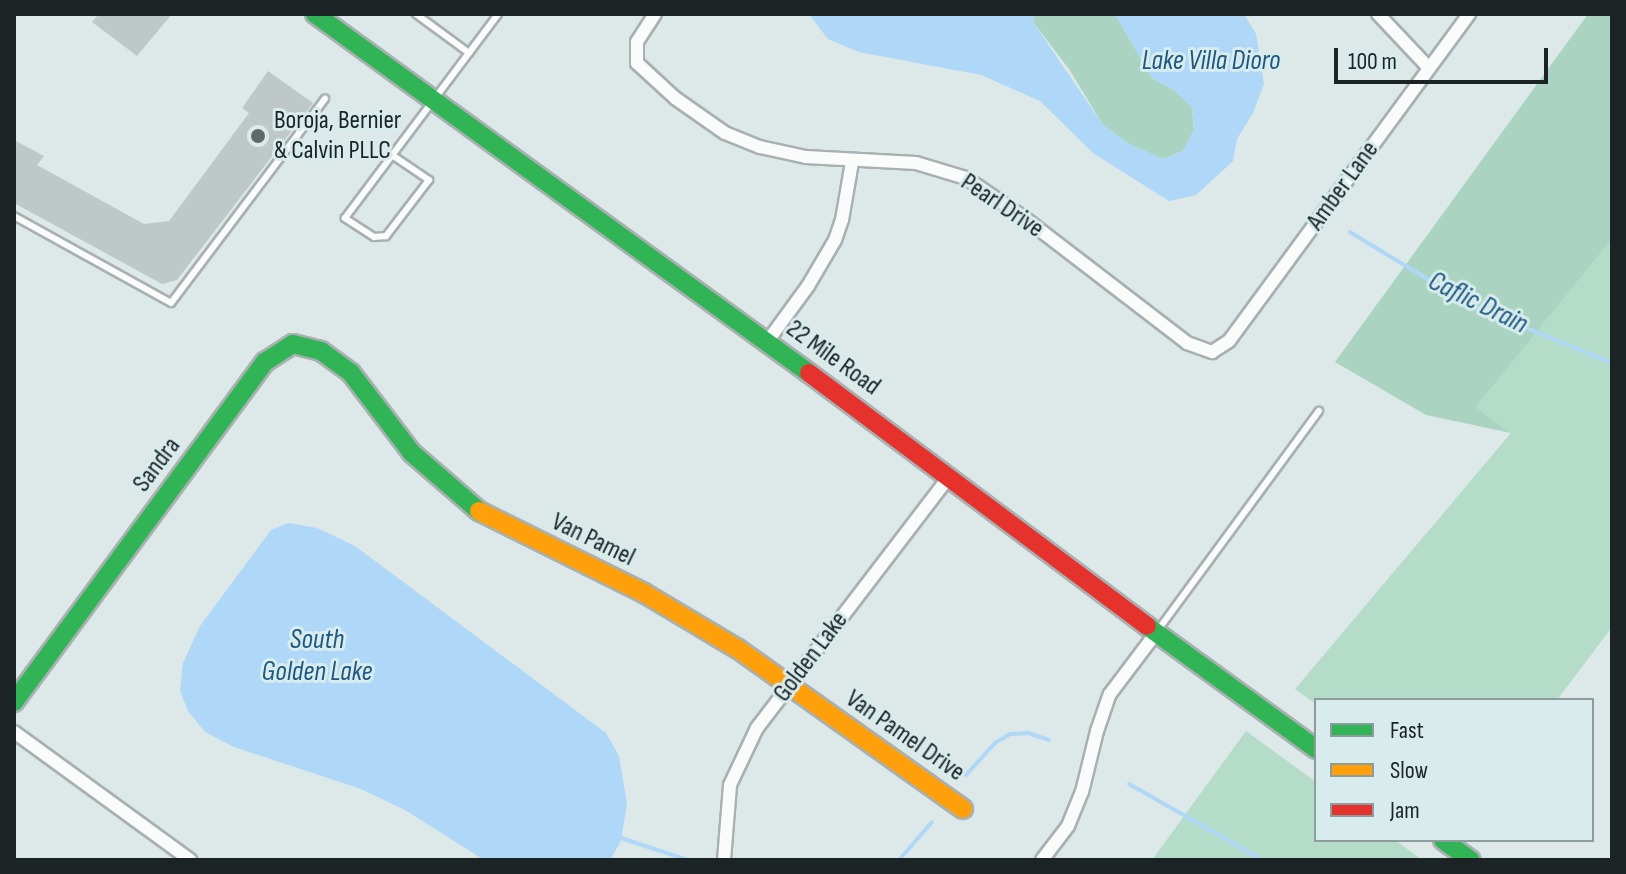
<!DOCTYPE html>
<html>
<head>
<meta charset="utf-8">
<style>
  body { margin:0 }
  #map { position:relative; width:1626px; height:874px; overflow:hidden; background:#dde8e8; font-family:"Sofia Sans Condensed",sans-serif }
  div>[style] { position:absolute }
  .green>* { inset:0; background:#b5dbc9 }
  .forest>* { inset:0; background:#aad4c1 }
  .water>* { inset:0; background:#afd7f7 }
  .stream>* { height:4px; margin:-2px; padding:0 2px; transform-origin:2px; border-radius:2px; background:#afd7f7 }
  .building>* { inset:0; background:#bfc8c9 }
  .roads { filter:drop-shadow(2px 0 #a8b0b1) drop-shadow(-2px 0 #a8b0b1) drop-shadow(0 2px #a8b0b1) drop-shadow(0 -2px #a8b0b1) }
  .lane>* { height:6px; margin:-3px; padding:0 3px; transform-origin:3px; border-radius:3px; background:#fafcfc }
  .street>* { height:12px; margin:-6px; padding:0 6px; transform-origin:6px; border-radius:6px; background:#fafcfc }
  .fast>* { height:18px; margin:-9px; padding:0 9px; transform-origin:9px; border-radius:9px; background:#30b455 }
  .slow>* { height:18px; margin:-9px; padding:0 9px; transform-origin:9px; border-radius:9px; background:#ff9f0a }
  .jam>* { height:18px; margin:-9px; padding:0 9px; transform-origin:9px; border-radius:9px; background:#e5322d }
  .dots>* { width:22px; height:22px; translate:-50% -50%; box-sizing:border-box; border:4px solid #d8eced; border-radius:50% }
  span { translate:-50% -50%; white-space:nowrap; text-align:center; line-height:1.15; -webkit-text-stroke:6px #d8eced; paint-order:stroke }
  .poi-label { font-size:26px; color:#1c2324 }
  .left { translate:0 -50%; text-align:left }
  .street-label { font-size:26px; color:#1c2324 }
  .water-label { font-size:28px; color:#1d5782; font-style:italic }
  .frame { position:absolute; inset:0; border:16px solid #1c2324; pointer-events:none }
  .legend { position:absolute; left:1314px; top:698px; width:280px; height:144px; box-sizing:border-box; background:#d8eced; border:2px solid #8d9c9d; margin:0; padding:10px 14px; list-style:none; font-size:24px; color:#1c2324 }
  .legend li { display:flex; align-items:center; gap:16px; height:40px }
  .legend b { width:40px; border:2px solid #8d9c9d }
  .scale { position:absolute; left:1334px; top:48px; width:214px; height:36px; box-sizing:border-box; border:4px solid #1c2324; border-top:0; padding-left:10px; font-size:24px; line-height:28px; white-space:nowrap; color:#1c2324; -webkit-text-stroke:6px #d8eced; paint-order:stroke }
</style>
</head>
<body>
<div id="map">
  <div class="green">
    <i style="clip-path:polygon(1612px 239px,1612px 627px,1557px 700px,1316px 700px,1316px 704px,1295px 689px,1511px 433px,1476px 407px)"></i>
    <i style="clip-path:polygon(1246px 731px,1316px 782px,1316px 840px,1395px 840px,1422px 860px,1152px 860px)"></i>
  </div>
  <div class="forest">
    <i style="clip-path:polygon(1035px 14px,1115px 14px,1152px 78px,1174px 90px,1192px 107px,1194px 130px,1183px 151px,1163px 159px,1131px 145px,1103px 125px,1069px 69px,1033px 22px)"></i>
    <i style="clip-path:polygon(1588px 14px,1612px 14px,1612px 239px,1476px 407px,1511px 433px,1426px 415px,1335px 362px)"></i>
  </div>
  <div class="water">
    <i style="clip-path:polygon(813px 14px,1035px 14px,1033px 22px,1103px 125px,1131px 145px,1163px 159px,1183px 151px,1194px 130px,1192px 107px,1174px 90px,1152px 78px,1115px 14px,1244px 14px,1256px 34px,1264px 84px,1253px 113px,1237px 139px,1233px 161px,1196px 195px,1169px 201px,1093px 153px,1040px 101px,981px 75px,859px 52px,828px 39px,811px 17px)"></i>
    <i style="clip-path:polygon(288px 523px,317px 528px,355px 546px,606px 733px,619px 756px,627px 804px,621px 841px,610px 860px,484px 860px,405px 810px,361px 789px,234px 747px,205px 732px,188px 711px,180px 691px,183px 663px,200px 626px,271px 530px)"></i>
  </div>
  <div class="stream">
    <i style="left:1350px;top:232px;width:140px;rotate:31.3deg"></i>
    <i style="left:1470px;top:305px;width:153px;rotate:22.2deg"></i>
    <i style="left:966px;top:775px;width:43px;rotate:-47.8deg"></i>
    <i style="left:995px;top:743px;width:17px;rotate:-31deg"></i>
    <i style="left:1010px;top:734px;width:18px;rotate:-3deg"></i>
    <i style="left:1028px;top:733px;width:22px;rotate:18deg"></i>
    <i style="left:1129px;top:784px;width:154px;rotate:29.6deg"></i>
    <i style="left:618px;top:837px;width:74px;rotate:18.2deg"></i>
    <i style="left:899px;top:860px;width:50px;rotate:-49deg"></i>
  </div>
  <div class="building">
    <i style="clip-path:polygon(99px 14px,172px 14px,137px 56px,92px 22px)"></i>
    <i style="clip-path:polygon(268px 71px,313px 103px,177px 280px,162px 284px,14px 203px,14px 140px,44px 156px,37px 165px,144px 224px,169px 221px,249px 113px,242px 108px)"></i>
  </div>
  <div class="roads">
    <div class="lane">
      <i style="left:416px;top:14px;width:66px;rotate:36.3deg"></i>
      <i style="left:392px;top:155px;width:45px;rotate:34deg"></i>
      <i style="left:429px;top:180px;width:71px;rotate:127.5deg"></i>
      <i style="left:386px;top:236px;width:12px;rotate:175deg"></i>
      <i style="left:374px;top:237px;width:35px;rotate:-147deg"></i>
      <i style="left:345px;top:218px;width:255px;rotate:-53.1deg"></i>
      <i style="left:14px;top:216px;width:179px;rotate:29deg"></i>
      <i style="left:171px;top:303px;width:256px;rotate:-53deg"></i>
      <i style="left:1158px;top:630px;width:272px;rotate:-53.7deg"></i>
    </div>
    <div class="street">
      <i style="left:655px;top:14px;width:33px;rotate:123deg"></i>
      <i style="left:637px;top:42px;width:21px;rotate:90deg"></i>
      <i style="left:637px;top:63px;width:52px;rotate:42.6deg"></i>
      <i style="left:675px;top:98px;width:61px;rotate:35deg"></i>
      <i style="left:725px;top:133px;width:38px;rotate:22deg"></i>
      <i style="left:760px;top:147px;width:47px;rotate:12.3deg"></i>
      <i style="left:806px;top:157px;width:110px;rotate:3.1deg"></i>
      <i style="left:916px;top:163px;width:52px;rotate:16.7deg"></i>
      <i style="left:966px;top:178px;width:69px;rotate:34.4deg"></i>
      <i style="left:1023px;top:217px;width:207px;rotate:37.5deg"></i>
      <i style="left:1187px;top:343px;width:27px;rotate:20deg"></i>
      <i style="left:1212px;top:352px;width:20px;rotate:-33deg"></i>
      <i style="left:1229px;top:341px;width:406px;rotate:-53.7deg"></i>
      <i style="left:1378px;top:14px;width:74px;rotate:46.6deg"></i>
      <i style="left:767px;top:342px;width:69px;rotate:-53.8deg"></i>
      <i style="left:808px;top:286px;width:53px;rotate:-59.6deg"></i>
      <i style="left:835px;top:240px;width:21px;rotate:-71deg"></i>
      <i style="left:842px;top:220px;width:59px;rotate:-80.2deg"></i>
      <i style="left:14px;top:732px;width:218px;rotate:36deg"></i>
      <i style="left:724px;top:860px;width:75px;rotate:-85.4deg"></i>
      <i style="left:730px;top:785px;width:63px;rotate:-64.7deg"></i>
      <i style="left:757px;top:728px;width:317px;rotate:-52.6deg"></i>
      <i style="left:1042px;top:860px;width:43px;rotate:-52.6deg"></i>
      <i style="left:1068px;top:826px;width:37px;rotate:-68deg"></i>
      <i style="left:1082px;top:792px;width:63px;rotate:-76.2deg"></i>
      <i style="left:1097px;top:731px;width:39px;rotate:-71deg"></i>
      <i style="left:1110px;top:694px;width:76px;rotate:-53deg"></i>
    </div>
    <div class="fast">
      <i style="left:315px;top:14px;width:611px;rotate:36.01deg"></i>
      <i style="left:1147px;top:626px;width:209px;rotate:36deg"></i>
      <i style="left:14px;top:702px;width:423px;rotate:-53.6deg"></i>
      <i style="left:265px;top:362px;width:33px;rotate:-33deg"></i>
      <i style="left:293px;top:344px;width:29px;rotate:14deg"></i>
      <i style="left:321px;top:351px;width:37px;rotate:36deg"></i>
      <i style="left:351px;top:373px;width:101px;rotate:52.7deg"></i>
      <i style="left:412px;top:453px;width:89px;rotate:40.9deg"></i>
      <i style="left:1443px;top:840px;width:34px;rotate:36deg"></i>
    </div>
    <div class="slow">
      <i style="left:479px;top:511px;width:184px;rotate:26.4deg"></i>
      <i style="left:644px;top:593px;width:109px;rotate:30.8deg"></i>
      <i style="left:738px;top:649px;width:276px;rotate:35.4deg"></i>
    </div>
    <div class="jam">
      <i style="left:809px;top:373px;width:422px;rotate:36.8deg"></i>
    </div>
  </div>
  <div class="dots">
    <i style="left:258px;top:136px;background:#606869"></i>
  </div>
  <div class="poi-label">
    <span class="left" style="left:274px;top:136px">Boroja, Bernier<br>&amp; Calvin PLLC</span>
  </div>
  <div class="street-label">
    <span style="left:1343px;top:186px;rotate:-54deg">Amber Lane</span>
    <span style="left:1002px;top:206px;rotate:34deg">Pearl Drive</span>
    <span style="left:833px;top:358px;rotate:36deg">22 Mile Road</span>
    <span style="left:157px;top:465px;rotate:-53deg">Sandra</span>
    <span style="left:593px;top:540px;rotate:26deg">Van Pamel</span>
    <span style="left:811px;top:657px;rotate:-53deg">Golden Lake</span>
    <span style="left:905px;top:736px;rotate:35deg">Van Pamel Drive</span>
  </div>
  <div class="water-label">
    <span style="left:1211px;top:61px">Lake Villa Dioro</span>
    <span style="left:1478px;top:303px;rotate:26deg">Caflic Drain</span>
    <span style="left:317px;top:656px">South<br>Golden Lake</span>
  </div>
  <div class="frame"></div>
  <ul class="legend">
  <li><b style="height:10px;background:#30b455"></b>Fast</li>
  <li><b style="height:10px;background:#ff9f0a"></b>Slow</li>
  <li><b style="height:10px;background:#e5322d"></b>Jam</li>
  </ul>
  <div class="scale">100 m</div>
</div>
</body>
</html>
